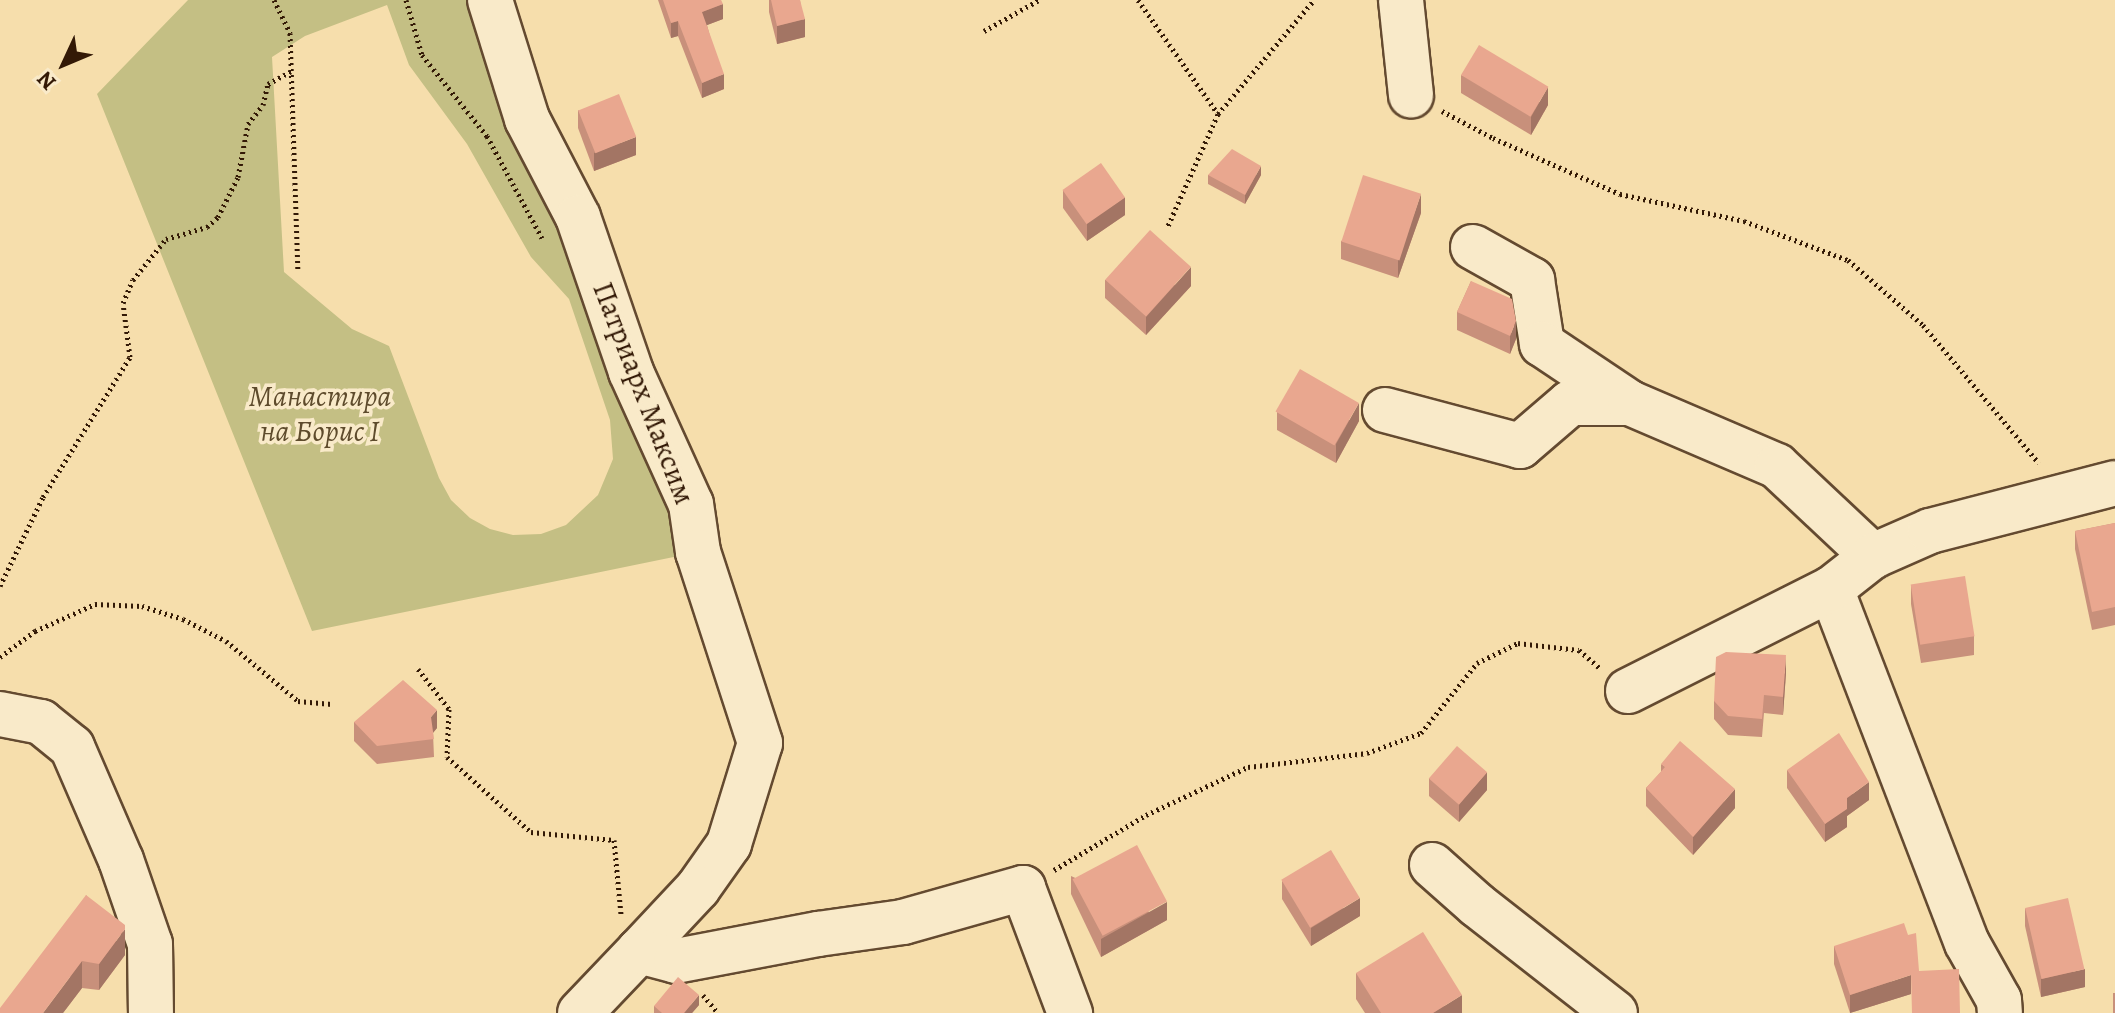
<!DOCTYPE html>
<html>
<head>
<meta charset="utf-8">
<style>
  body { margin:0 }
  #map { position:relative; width:2115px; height:1013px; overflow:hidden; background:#f6deac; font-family:Alegreya,serif }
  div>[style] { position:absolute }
  .green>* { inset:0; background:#c4bf84 }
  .path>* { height:5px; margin-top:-2.5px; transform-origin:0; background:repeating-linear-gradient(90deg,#331906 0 2px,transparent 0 6px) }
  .roads { filter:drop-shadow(2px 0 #644a30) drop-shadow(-2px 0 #644a30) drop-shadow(0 2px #644a30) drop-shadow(0 -2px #644a30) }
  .minor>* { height:44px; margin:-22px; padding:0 22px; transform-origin:22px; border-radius:22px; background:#f9eac9 }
  .wall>* { inset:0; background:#c8907b; transform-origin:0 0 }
  .shaded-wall>* { inset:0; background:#a37564 }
  .building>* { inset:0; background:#e9a78f; transform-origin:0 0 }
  span { translate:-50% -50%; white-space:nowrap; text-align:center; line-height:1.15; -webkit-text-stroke:7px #f9eac9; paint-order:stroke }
  .street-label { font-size:30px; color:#331906 }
  .park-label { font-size:30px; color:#5e4b2c; font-style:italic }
  .north { position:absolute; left:24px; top:24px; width:80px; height:80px; -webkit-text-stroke:6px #f9eac9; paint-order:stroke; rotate:226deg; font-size:22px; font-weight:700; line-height:32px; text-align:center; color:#331906 }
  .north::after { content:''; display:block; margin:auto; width:28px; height:36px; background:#331906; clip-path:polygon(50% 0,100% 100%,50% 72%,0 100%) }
</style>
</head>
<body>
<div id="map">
  <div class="green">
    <i style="clip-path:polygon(evenodd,188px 0,490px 0,698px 552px,312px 631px,97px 94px,188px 0,387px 5px,409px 65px,467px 144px,531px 257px,569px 299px,610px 420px,613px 459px,598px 495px,566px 525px,541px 534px,513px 535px,490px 529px,470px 518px,451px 500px,439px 478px,389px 346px,352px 329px,284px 272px,272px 57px,305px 36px,387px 5px)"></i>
  </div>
  <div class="path">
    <i style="left:274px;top:0;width:37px;rotate:64deg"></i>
    <i style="left:290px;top:33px;width:238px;rotate:88.1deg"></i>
    <i style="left:406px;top:0;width:57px;rotate:73.8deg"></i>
    <i style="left:422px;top:55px;width:104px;rotate:51.3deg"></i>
    <i style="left:487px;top:136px;width:116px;rotate:61.7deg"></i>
    <i style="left:1138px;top:0;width:139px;rotate:54.9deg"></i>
    <i style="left:1218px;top:114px;width:125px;rotate:114.1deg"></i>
    <i style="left:984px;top:31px;width:63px;rotate:-29.4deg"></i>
    <i style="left:1442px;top:111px;width:58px;rotate:27.9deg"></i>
    <i style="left:1493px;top:138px;width:139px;rotate:23.8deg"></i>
    <i style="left:1620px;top:194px;width:127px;rotate:12.3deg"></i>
    <i style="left:1744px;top:221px;width:111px;rotate:20.6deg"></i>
    <i style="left:1848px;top:260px;width:99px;rotate:40.9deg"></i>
    <i style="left:1923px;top:325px;width:180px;rotate:50deg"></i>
    <i style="left:1218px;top:114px;width:149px;rotate:-49.9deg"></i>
    <i style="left:0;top:586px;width:99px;rotate:-64.2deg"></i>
    <i style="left:43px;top:497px;width:165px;rotate:-58.1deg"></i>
    <i style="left:130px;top:357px;width:54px;rotate:-97.4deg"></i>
    <i style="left:123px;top:303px;width:25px;rotate:-67deg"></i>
    <i style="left:133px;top:280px;width:53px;rotate:-51.2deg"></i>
    <i style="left:166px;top:239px;width:43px;rotate:-16.3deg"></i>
    <i style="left:207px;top:227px;width:15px;rotate:-42deg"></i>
    <i style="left:218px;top:217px;width:45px;rotate:-63.4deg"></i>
    <i style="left:238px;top:177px;width:54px;rotate:-79.3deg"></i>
    <i style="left:248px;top:124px;width:24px;rotate:-52deg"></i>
    <i style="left:263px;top:105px;width:22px;rotate:-77deg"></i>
    <i style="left:268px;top:84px;width:26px;rotate:-29deg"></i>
    <i style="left:0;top:657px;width:44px;rotate:-36.6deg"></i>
    <i style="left:35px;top:631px;width:66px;rotate:-24.2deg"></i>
    <i style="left:95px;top:604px;width:47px;rotate:2.4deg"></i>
    <i style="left:142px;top:606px;width:43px;rotate:17.6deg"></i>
    <i style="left:183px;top:619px;width:48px;rotate:27.1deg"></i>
    <i style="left:226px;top:641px;width:94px;rotate:39.8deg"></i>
    <i style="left:298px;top:701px;width:34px;rotate:5deg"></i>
    <i style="left:418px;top:669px;width:51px;rotate:52.2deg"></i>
    <i style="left:449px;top:709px;width:48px;rotate:92.4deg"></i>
    <i style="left:447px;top:757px;width:113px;rotate:41.8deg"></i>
    <i style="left:531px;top:832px;width:83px;rotate:5.5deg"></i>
    <i style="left:614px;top:840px;width:74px;rotate:84.6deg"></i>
    <i style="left:1054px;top:870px;width:107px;rotate:-30.9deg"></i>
    <i style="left:1146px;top:815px;width:113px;rotate:-25.2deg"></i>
    <i style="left:1248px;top:767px;width:120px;rotate:-6.7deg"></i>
    <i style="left:1367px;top:753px;width:58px;rotate:-20.3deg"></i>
    <i style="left:1421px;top:733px;width:90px;rotate:-51.3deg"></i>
    <i style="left:1477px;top:663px;width:46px;rotate:-26deg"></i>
    <i style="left:1518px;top:643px;width:61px;rotate:6.5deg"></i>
    <i style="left:1579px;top:650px;width:28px;rotate:41deg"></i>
    <i style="left:703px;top:995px;width:23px;rotate:50deg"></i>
  </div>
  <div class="roads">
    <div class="minor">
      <i style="left:490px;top:0;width:125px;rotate:72.7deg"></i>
      <i style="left:527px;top:119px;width:110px;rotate:62.5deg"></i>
      <i style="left:578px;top:217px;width:164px;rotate:71.1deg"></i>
      <i style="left:631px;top:372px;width:145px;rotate:65.6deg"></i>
      <i style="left:691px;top:504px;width:49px;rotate:81.7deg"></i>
      <i style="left:698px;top:552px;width:201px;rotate:72deg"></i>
      <i style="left:760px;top:743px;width:106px;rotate:107.1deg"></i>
      <i style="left:729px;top:844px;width:54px;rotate:125.2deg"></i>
      <i style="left:698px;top:888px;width:86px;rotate:133.1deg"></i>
      <i style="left:1401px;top:0;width:96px;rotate:84deg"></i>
      <i style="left:1473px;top:247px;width:68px;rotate:29.2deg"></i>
      <i style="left:1532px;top:280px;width:65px;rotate:81.1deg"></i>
      <i style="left:1542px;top:344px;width:106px;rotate:33.8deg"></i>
      <i style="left:1385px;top:410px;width:140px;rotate:14.9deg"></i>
      <i style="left:1520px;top:446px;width:66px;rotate:-40.7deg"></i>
      <i style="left:1570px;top:403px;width:60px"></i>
      <i style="left:1630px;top:403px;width:160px;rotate:23.2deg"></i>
      <i style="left:1777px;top:466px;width:132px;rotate:43.2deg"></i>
      <i style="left:1831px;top:589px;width:379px;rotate:69deg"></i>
      <i style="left:1967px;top:943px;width:65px;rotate:60.7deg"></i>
      <i style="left:1999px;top:1000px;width:13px;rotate:86deg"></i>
      <i style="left:1628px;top:691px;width:227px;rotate:-26.7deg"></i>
      <i style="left:1831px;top:589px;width:53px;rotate:-38.2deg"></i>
      <i style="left:1873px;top:556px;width:62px;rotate:-23.7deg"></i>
      <i style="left:1930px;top:531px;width:191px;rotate:-14.5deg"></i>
      <i style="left:0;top:714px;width:42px;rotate:11deg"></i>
      <i style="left:41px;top:722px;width:40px;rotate:39deg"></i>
      <i style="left:72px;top:747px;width:123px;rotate:66.6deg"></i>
      <i style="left:121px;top:860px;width:89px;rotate:71deg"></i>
      <i style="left:150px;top:944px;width:69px;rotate:89.2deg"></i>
      <i style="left:1432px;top:865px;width:60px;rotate:41.6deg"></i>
      <i style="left:1477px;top:905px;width:175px;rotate:38deg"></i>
      <i style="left:580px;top:1013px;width:86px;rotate:-46.4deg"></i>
      <i style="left:639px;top:951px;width:38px;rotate:15deg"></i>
      <i style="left:676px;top:961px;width:145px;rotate:-10.8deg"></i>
      <i style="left:818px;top:934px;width:86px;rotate:-8deg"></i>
      <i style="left:903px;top:922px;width:125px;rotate:-15.8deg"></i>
      <i style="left:1023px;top:888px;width:134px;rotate:69.4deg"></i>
    </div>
  </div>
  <div class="wall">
    <i style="clip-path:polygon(658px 0,721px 0,723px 19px,707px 25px,724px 89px,702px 98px,678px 36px,671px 38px)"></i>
    <i style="clip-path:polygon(769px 0,800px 0,805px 37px,777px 44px,769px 12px)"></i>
    <i style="clip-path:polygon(1461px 75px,1548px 105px,1531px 135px,1461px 93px)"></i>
    <i style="clip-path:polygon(578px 110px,636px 155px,594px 171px,578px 128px)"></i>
    <i style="clip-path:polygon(1208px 175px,1261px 175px,1245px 204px,1208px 184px)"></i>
    <i style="clip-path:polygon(1063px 190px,1125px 215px,1087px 241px,1063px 208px)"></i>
    <i style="clip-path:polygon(1421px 213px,1398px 278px,1341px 259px,1341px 241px)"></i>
    <i style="clip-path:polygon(1105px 280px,1191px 286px,1146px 335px,1105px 298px)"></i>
    <i style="clip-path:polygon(1471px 281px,1516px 339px,1510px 354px,1457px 330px,1457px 312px)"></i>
    <i style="clip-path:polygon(1277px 412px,1359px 421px,1336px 463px,1277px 430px)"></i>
    <i style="clip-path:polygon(2115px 523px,2115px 625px,2092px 630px,2075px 549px,2075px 531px)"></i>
    <i style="clip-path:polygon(1911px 585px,1974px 636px,1974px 655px,1921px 663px,1911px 604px)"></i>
    <i style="clip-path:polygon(1786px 673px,1783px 715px,1764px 713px,1762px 737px,1728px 735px,1714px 719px,1714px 701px)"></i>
    <i style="clip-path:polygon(354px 722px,437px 728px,433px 733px,434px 757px,377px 764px,354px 741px)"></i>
    <i style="clip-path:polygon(1661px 764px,1735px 808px,1693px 855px,1646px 806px,1646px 788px,1661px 772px)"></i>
    <i style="clip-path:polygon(1787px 770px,1869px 800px,1847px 816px,1847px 827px,1825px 842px,1787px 788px)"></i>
    <i style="clip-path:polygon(1429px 778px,1487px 790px,1459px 822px,1429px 796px)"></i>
    <i style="clip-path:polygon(1071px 876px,1167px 920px,1101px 957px,1071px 894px)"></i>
    <i style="clip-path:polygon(1282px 881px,1360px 916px,1311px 946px,1282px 899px)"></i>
    <i style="clip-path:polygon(86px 895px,125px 955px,99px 990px,82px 988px,63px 1013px)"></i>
    <i style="clip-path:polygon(2025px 908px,2085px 987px,2041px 997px,2025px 926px)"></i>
    <i style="clip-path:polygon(1834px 946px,1911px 994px,1850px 1013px,1834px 964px)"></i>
    <i style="clip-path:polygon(1356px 973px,1462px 1013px,1365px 1013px,1356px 999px)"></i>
    <i style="left:2115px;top:993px;width:20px;height:2px;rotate:90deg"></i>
    <i style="clip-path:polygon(699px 1005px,692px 1013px,654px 1013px,654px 1006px)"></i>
  </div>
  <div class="shaded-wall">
    <i style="clip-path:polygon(723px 4px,723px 19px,702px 27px,702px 12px)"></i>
    <i style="clip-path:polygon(805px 19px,805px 37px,777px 44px,777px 26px)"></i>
    <i style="clip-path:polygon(678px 21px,678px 36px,671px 38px,671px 23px)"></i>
    <i style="clip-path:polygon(724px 74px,724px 89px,702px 98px,702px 83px)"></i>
    <i style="clip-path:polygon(1548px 87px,1548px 105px,1531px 135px,1531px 117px)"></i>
    <i style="clip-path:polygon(636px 137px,636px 155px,594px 171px,594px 153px)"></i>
    <i style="clip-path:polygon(1261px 166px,1261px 175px,1245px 204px,1245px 195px)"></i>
    <i style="clip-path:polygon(1421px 194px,1421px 213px,1398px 278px,1398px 260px)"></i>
    <i style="clip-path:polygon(1125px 197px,1125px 215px,1087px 241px,1087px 223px)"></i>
    <i style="clip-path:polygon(1191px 267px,1191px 286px,1146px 335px,1146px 317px)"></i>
    <i style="clip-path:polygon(1516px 321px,1516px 339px,1510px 354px,1510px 336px)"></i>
    <i style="clip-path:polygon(1359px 403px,1359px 421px,1336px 463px,1336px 444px)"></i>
    <i style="clip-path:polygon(1786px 655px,1786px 673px,1783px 715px,1783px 697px)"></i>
    <i style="clip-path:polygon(437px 710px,437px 728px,431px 735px,431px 717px)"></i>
    <i style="clip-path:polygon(1487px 772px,1487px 790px,1459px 822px,1459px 804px)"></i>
    <i style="clip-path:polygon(1869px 782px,1869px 800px,1847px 816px,1847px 827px,1825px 842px,1825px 824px,1847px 798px)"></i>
    <i style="clip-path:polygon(1735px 789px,1735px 808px,1693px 855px,1693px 837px)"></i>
    <i style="clip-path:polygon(1360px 898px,1360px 916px,1311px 946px,1311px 928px)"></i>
    <i style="clip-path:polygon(1167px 902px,1167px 920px,1101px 957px,1101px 939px)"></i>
    <i style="clip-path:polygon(125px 929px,125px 955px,99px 990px,99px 964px)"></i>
    <i style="clip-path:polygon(82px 961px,82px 988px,63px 1013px,43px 1013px)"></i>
    <i style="clip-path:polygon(2085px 969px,2085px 987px,2041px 997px,2041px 979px)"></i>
    <i style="clip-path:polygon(1911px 975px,1911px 994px,1850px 1013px,1850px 995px)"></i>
    <i style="clip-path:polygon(699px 995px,699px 1005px,692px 1013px,684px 1013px)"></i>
    <i style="clip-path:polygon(1462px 995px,1462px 1013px,1433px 1013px)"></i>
  </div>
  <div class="building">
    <i style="clip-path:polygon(663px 0,721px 0,723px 4px,702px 12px,724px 74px,702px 83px,678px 21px,671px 23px)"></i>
    <i style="clip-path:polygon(771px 0,800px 0,805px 19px,777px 26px)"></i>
    <i style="left:1479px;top:45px;width:81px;height:35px;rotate:31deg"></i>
    <i style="left:619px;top:94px;width:46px;height:44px;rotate:68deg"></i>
    <i style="clip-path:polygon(1232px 149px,1261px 166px,1245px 195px,1208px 175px)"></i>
    <i style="left:1101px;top:163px;width:42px;height:47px;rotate:55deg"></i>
    <i style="left:1363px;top:175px;width:61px;height:70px;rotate:18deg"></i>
    <i style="left:1150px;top:230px;width:55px;height:67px;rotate:42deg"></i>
    <i style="clip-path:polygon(1471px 281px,1512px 299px,1516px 321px,1510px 336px,1457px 312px)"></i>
    <i style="left:1300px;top:369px;width:68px;height:49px;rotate:30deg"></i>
    <i style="clip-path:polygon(2115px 523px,2115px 607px,2092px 612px,2075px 531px)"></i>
    <i style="left:1965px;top:576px;width:61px;height:55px;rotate:81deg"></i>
    <i style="clip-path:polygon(1726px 652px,1786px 655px,1783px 697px,1764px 695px,1762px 719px,1728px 716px,1714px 701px,1716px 657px)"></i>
    <i style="clip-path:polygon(403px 680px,437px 710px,431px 717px,434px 739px,377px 746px,354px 722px)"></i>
    <i style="clip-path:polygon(1839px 733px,1869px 782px,1847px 798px,1847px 809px,1825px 824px,1787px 770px)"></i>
    <i style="clip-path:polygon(1680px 741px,1735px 789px,1693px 837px,1646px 788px,1665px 767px,1661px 764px)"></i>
    <i style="left:1457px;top:746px;width:40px;height:43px;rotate:41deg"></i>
    <i style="left:1137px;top:845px;width:64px;height:73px;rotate:62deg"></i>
    <i style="left:1331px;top:850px;width:56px;height:58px;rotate:59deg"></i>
    <i style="clip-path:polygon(86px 895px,125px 925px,125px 929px,99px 964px,82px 961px,43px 1013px,0 1013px,0 1008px)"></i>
    <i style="left:2068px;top:898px;width:73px;height:44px;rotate:77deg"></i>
    <i style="clip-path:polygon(1904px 923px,1908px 935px,1916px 933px,1919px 971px,1959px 969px,1960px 1013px,1912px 1013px,1911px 975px,1850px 995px,1834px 946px)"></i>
    <i style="clip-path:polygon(1423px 932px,1462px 995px,1433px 1013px,1381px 1013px,1356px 973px)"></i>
    <i style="clip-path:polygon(678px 977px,699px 995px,684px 1013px,662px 1013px,654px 1006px)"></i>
  </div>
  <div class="street-label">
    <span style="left:644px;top:393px;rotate:69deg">Патриарх Максим</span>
  </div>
  <div class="park-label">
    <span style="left:320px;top:413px">Манастира<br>на Борис І</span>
  </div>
  <div class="north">N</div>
</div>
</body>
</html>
